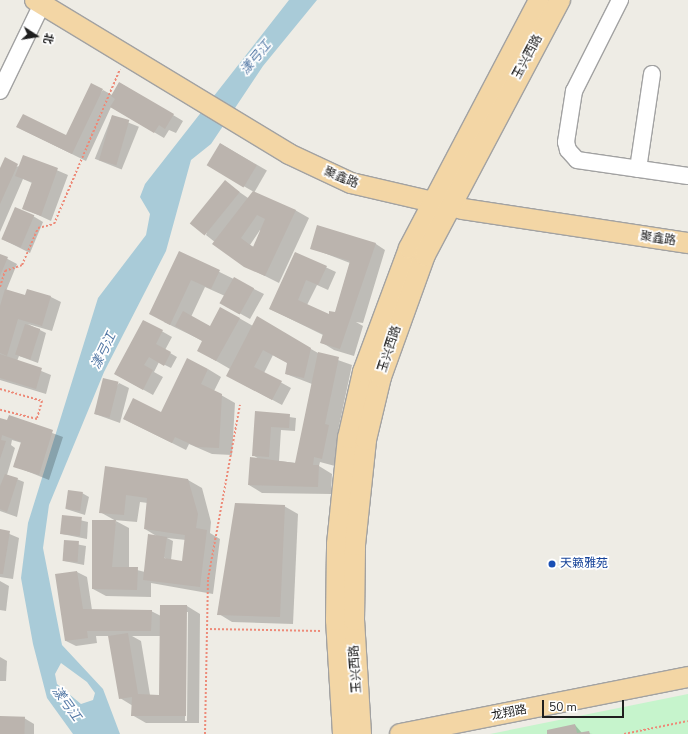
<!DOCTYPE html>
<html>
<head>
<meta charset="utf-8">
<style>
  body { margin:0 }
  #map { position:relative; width:688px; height:734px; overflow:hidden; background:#eeece5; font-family:"Nunito Sans","Noto Sans SC",sans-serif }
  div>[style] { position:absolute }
  .park>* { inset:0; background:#c6f4cc }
  .water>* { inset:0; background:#a9cbd8 }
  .shadow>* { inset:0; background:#0003; transform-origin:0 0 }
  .building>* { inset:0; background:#bbb4ae; transform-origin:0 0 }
  .path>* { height:2px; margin-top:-1px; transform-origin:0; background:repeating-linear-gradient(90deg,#ed8a78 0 2px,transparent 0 4px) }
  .roads { filter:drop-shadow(1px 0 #a2a2a2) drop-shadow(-1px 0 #a2a2a2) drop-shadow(0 1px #a2a2a2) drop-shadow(0 -1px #a2a2a2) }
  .minor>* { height:16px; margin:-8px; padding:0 8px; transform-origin:8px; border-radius:8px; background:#fff }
  .major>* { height:20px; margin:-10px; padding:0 10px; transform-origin:10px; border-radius:10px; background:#f3d6a5 }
  .dots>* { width:11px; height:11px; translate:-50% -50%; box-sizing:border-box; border:2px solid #fff; border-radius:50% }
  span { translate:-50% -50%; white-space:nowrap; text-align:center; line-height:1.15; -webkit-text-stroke:3.5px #fff; paint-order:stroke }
  .street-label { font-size:12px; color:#1e1e1e }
  .transit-label { font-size:12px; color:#164399 }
  .left { translate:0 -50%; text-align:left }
  .water-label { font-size:13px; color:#5378a5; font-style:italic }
  .north { position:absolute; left:16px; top:16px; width:40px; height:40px; -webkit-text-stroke:3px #fff; paint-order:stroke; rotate:102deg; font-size:11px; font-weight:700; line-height:16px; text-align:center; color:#1e1e1e }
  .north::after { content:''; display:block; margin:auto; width:14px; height:18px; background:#1e1e1e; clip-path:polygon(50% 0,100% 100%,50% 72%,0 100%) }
  .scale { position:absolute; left:542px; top:700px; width:82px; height:18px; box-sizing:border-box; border:2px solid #1e1e1e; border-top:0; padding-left:5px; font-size:12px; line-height:14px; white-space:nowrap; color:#1e1e1e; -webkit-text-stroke:3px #fff; paint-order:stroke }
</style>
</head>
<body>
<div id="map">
  <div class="park">
    <i style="clip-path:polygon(688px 694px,688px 734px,490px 734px)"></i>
  </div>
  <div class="water">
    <i style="clip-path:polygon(evenodd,289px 0,317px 0,263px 66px,211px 144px,191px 160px,166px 251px,104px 372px,49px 505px,43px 548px,62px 645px,103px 689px,120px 734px,73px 734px,47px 698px,33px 644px,21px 578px,28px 523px,98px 298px,146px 235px,150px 214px,140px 197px,145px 184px,289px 0,61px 663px,87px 682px,95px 693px,93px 700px,81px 704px,57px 684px,55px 674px,61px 663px)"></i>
  </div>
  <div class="shadow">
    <i style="clip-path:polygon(120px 83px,183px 121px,176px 133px,169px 130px,164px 138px,111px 107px,86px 161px,17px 127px,67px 136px,103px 90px,112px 95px)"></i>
    <i style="left:112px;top:116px;width:29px;height:46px;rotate:22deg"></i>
    <i style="left:221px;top:144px;width:53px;height:25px;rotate:30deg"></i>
    <i style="clip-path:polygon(24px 156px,68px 175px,51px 221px,23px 208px,32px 183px,23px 179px,0 232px,0 170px,20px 166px)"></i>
    <i style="clip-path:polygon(evenodd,225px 182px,248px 198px,295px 210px,309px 218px,279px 283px,245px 266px,206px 235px,225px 182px,260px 230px,261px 231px,254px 247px,250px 245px,260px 230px)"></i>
    <i style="clip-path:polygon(33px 216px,43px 222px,30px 253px,2px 239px)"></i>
    <i style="clip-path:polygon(376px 244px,385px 250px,363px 323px,356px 322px,363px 326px,354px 356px,334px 350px,321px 342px,323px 335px,270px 309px,295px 253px,336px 272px,328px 290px,317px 285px,307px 305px,329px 315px,335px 314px,350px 263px,311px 248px)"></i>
    <i style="clip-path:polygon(179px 252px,264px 294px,250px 319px,221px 303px,225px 296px,205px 287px,191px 317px,211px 327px,239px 318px,253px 326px,257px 318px,318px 353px,352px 365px,338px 431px,342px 433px,335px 466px,320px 462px,319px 466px,332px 474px,331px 494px,262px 493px,249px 485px,259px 459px,253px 455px,256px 412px,296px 418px,295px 431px,281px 430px,279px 461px,296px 463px,312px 384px,286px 374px,288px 363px,273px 355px,264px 373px,291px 388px,282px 405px,237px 381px,230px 369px,211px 358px,203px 341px,164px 322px)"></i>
    <i style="clip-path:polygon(0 255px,17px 264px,6px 291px,26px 297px,51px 297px,61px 302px,52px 331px,28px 324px,46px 333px,38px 363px,19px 356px,17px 361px,51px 375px,46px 394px,0 380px)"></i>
    <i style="clip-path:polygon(144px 321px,172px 337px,165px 350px,177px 357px,171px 368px,159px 362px,154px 372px,163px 377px,153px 395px,115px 374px)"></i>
    <i style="clip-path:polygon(208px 369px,221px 377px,214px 391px,235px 403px,232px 455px,212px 454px,189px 444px,186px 450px,124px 419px,162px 413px)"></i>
    <i style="clip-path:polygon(119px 383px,129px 388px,120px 423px,95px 414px)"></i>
    <i style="clip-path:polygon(9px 417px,63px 437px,49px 480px,14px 466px,22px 443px,12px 440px,11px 445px,15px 448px,7px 475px,24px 482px,17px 517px,0 511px,0 419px,8px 422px)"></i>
    <i style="clip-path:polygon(evenodd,106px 467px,188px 480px,202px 488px,211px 522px,210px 533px,220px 539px,213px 594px,151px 583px,151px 597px,106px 596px,93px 589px,116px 521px,100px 512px,106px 467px,140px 502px,148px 503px,145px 529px,158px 537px,145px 572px,129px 568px,129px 528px,114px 520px,137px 522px,140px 502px,106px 467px,167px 538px,186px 540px,183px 562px,171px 560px,173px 541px,167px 538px,106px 467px,160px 555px,168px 560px,160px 557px,160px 555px)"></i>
    <i style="clip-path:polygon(82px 493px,89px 497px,85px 515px,66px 509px)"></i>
    <i style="clip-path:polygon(284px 506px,298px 514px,293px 624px,232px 622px,219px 614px)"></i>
    <i style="clip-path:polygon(63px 516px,88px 522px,87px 539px,62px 534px)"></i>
    <i style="clip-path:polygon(0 530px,19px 538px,13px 579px,0 577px)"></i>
    <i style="clip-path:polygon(65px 542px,86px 546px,84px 565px,64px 561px)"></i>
    <i style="clip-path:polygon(evenodd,77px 572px,87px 577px,92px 610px,151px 611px,161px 616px,187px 606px,200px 614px,199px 723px,146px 723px,132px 715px,133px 706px,120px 698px,109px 636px,96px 636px,97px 643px,76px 646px,66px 641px,77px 572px,186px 612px,188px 612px,187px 721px,185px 721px,186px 612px,77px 572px,132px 636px,161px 636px,160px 696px,150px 695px,141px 641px,132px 636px)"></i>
    <i style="clip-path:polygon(0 581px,9px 586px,6px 611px,0 610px)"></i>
    <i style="clip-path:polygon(0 657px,7px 661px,6px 681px,0 681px)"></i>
    <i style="clip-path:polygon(0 717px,24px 718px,34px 724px,34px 734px,0 734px)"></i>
    <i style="clip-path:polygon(575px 725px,582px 733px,593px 734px,548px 734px)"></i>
  </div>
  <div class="building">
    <i style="clip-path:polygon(119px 82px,174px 114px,165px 129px,159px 125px,154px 133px,110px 107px,115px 99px,111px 96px)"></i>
    <i style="clip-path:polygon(91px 83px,103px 89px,72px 154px,16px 127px,23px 114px,66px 135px)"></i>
    <i style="left:112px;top:115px;width:18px;height:47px;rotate:16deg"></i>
    <i style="left:220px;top:143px;width:43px;height:26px;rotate:31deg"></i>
    <i style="clip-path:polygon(23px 155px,58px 168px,41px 216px,22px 209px,32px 182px,15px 176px)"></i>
    <i style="clip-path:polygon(5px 157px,18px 164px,0 204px,0 168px)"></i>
    <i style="left:225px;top:180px;width:19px;height:56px;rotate:39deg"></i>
    <i style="clip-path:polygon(evenodd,253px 191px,296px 210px,265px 276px,244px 267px,212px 244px,253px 191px,257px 215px,265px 219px,253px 247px,241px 238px,257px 215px)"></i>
    <i style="left:15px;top:207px;width:21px;height:35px;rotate:23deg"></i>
    <i style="clip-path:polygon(317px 225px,376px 243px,340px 349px,320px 343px,323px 334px,269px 309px,295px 252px,327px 266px,318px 285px,306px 280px,298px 300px,329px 314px,329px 311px,335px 312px,350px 261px,310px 249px)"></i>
    <i style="clip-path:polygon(179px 251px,220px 270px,211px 289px,191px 280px,170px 325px,149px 314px)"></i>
    <i style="clip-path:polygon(0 254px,8px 257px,0 276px)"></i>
    <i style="left:234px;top:277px;width:23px;height:30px;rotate:29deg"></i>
    <i style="clip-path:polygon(5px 289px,25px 295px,27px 289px,51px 296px,42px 326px,18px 319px,7px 356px,0 353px,0 306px)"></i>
    <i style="clip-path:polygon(220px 307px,240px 318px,216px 361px,197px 351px,202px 341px,175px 326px,183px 311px,210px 326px)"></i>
    <i style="clip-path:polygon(257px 316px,311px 348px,304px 378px,285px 374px,287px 363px,263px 350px,254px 367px,282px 381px,272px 400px,226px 376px)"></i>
    <i style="clip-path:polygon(143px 320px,163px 330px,156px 344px,171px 352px,164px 366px,149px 357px,144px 365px,153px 370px,143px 390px,114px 374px)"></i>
    <i style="left:25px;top:324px;width:16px;height:32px;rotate:18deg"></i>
    <i style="clip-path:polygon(318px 352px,339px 357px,325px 424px,329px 425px,322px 459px,314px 457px,313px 465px,319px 465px,318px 487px,248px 485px,250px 457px,295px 463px)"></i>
    <i style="clip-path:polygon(0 354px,42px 368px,36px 389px,0 378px)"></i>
    <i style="clip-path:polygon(187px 358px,208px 369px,201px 384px,222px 394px,219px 448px,197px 447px,175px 437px,172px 443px,123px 419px,133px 398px,161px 412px)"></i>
    <i style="left:103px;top:378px;width:16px;height:37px;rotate:14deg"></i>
    <i style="clip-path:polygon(255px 411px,290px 414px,289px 428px,271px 427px,269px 457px,252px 456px)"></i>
    <i style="clip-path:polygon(9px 415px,53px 430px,39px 475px,13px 467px,21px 442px,2px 435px,1px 440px,6px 441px,0 459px,0 418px,7px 420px)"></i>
    <i style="clip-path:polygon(105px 466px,188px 479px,198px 514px,196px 528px,207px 530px,200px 587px,143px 580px,148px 534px,167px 537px,164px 558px,182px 561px,185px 535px,144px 529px,147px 498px,126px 495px,124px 515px,99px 513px)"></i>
    <i style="clip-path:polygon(5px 474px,18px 478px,7px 512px,0 509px,0 486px)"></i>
    <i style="left:68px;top:490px;width:15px;height:19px;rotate:8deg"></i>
    <i style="clip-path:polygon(235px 503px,285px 505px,280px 617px,217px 615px)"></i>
    <i style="left:62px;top:515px;width:20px;height:19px;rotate:6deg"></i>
    <i style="clip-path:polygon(92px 520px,116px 520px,112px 567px,138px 567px,137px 590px,92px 589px)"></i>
    <i style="clip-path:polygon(0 529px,10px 531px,3px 574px,0 574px)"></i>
    <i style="left:64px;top:540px;width:15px;height:21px;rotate:4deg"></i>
    <i style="clip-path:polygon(77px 571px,83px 609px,152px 610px,151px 631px,87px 631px,88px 638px,65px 641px,55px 574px)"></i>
    <i style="clip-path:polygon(160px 605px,187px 605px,186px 716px,131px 716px,132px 697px,119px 699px,108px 636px,128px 633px,138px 694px,159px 695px)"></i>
    <i style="left:0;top:716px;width:25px;height:18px;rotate:2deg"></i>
    <i style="clip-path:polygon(575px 724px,577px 733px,589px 731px,590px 734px,547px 734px,547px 730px)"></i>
  </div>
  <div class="path">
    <i style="left:0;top:287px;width:17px;rotate:-73deg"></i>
    <i style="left:5px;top:271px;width:18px;rotate:-19deg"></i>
    <i style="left:22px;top:265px;width:40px;rotate:-66.6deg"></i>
    <i style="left:38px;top:228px;width:16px;rotate:-14deg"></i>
    <i style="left:54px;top:224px;width:168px;rotate:-66.9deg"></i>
    <i style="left:0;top:389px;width:44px;rotate:15.9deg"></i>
    <i style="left:42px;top:401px;width:19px;rotate:106deg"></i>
    <i style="left:37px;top:419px;width:38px;rotate:-166deg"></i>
    <i style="left:206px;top:629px;width:115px;rotate:1deg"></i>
    <i style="left:205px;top:734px;width:155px;rotate:-88.9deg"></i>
    <i style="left:208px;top:579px;width:177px;rotate:-79.6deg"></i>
    <i style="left:624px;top:734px;width:65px;rotate:-11.5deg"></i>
  </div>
  <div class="roads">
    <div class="minor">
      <i style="left:620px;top:0;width:102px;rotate:116.8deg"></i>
      <i style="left:574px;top:91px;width:52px;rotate:98.9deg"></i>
      <i style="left:566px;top:142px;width:8px;rotate:76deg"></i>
      <i style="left:568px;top:150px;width:13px;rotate:48deg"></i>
      <i style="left:577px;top:160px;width:112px;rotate:8.2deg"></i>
      <i style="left:0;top:91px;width:101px;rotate:-64.2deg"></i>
      <i style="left:638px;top:169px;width:96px;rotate:-81.6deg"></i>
    </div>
    <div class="major">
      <i style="left:35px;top:0;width:297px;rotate:31.2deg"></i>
      <i style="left:289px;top:154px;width:68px;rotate:25.1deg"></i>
      <i style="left:351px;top:183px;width:115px;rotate:13.1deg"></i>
      <i style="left:463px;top:209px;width:228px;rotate:8.6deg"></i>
      <i style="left:343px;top:734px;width:114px;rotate:-93.5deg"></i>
      <i style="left:336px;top:620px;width:76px;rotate:-89.2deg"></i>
      <i style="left:337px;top:544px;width:107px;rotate:-84.1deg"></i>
      <i style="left:348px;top:438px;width:68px;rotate:-77.2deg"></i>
      <i style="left:363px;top:372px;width:132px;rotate:-69.6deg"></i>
      <i style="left:409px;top:248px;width:280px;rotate:-62.3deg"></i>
      <i style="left:361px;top:734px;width:114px;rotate:-93.5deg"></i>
      <i style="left:354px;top:620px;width:75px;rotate:-89.2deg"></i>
      <i style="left:355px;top:545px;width:106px;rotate:-84deg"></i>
      <i style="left:366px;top:440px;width:65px;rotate:-76.6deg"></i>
      <i style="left:381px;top:377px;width:130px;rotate:-70.2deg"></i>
      <i style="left:425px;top:255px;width:289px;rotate:-62.1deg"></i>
      <i style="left:400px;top:734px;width:294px;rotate:-11.2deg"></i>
    </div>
  </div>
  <div class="dots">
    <i style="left:552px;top:564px;background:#1a4fb4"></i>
  </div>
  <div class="street-label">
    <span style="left:528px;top:57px;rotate:-62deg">玉兴西路</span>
    <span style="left:341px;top:178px;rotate:22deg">聚鑫路</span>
    <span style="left:658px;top:239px;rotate:8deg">聚鑫路</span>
    <span style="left:390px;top:349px;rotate:-72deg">玉兴西路</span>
    <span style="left:356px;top:669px;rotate:-94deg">玉兴西路</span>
    <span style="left:509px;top:713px;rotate:-11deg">龙翔路</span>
  </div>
  <div class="transit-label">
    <span class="left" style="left:560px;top:564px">天籁雅苑</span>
  </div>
  <div class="water-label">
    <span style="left:256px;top:58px;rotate:-50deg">漾弓江</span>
    <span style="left:104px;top:351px;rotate:-64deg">漾弓江</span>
    <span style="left:66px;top:704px;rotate:54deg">漾弓江</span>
  </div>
  <div class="north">北</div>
  <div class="scale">50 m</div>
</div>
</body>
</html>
